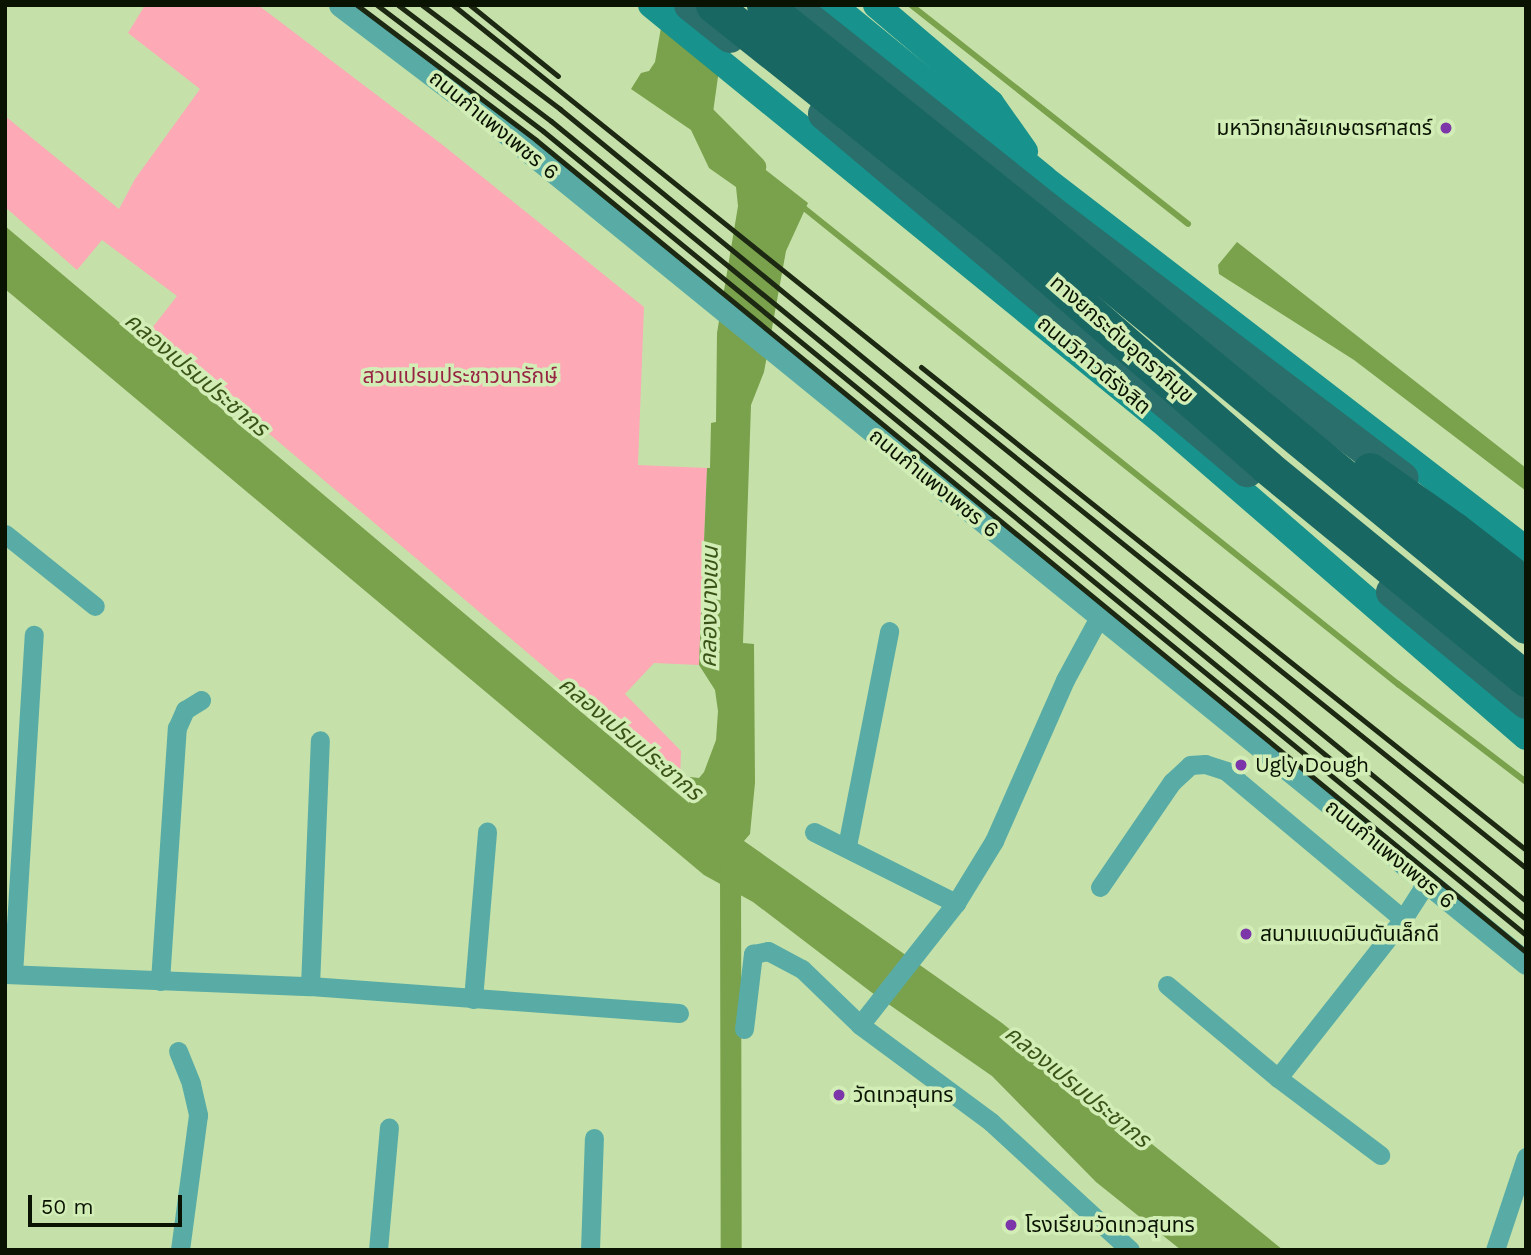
<!DOCTYPE html>
<html>
<head>
<meta charset="utf-8">
<style>
  body { margin:0 }
  #map { position:relative; width:1531px; height:1255px; overflow:hidden; background:#c5e1a9; font-family:"Work Sans","Noto Sans Thai",sans-serif }
  div>[style] { position:absolute }
  .green>* { inset:0; background:#fda9b6 }
  .water>* { inset:0; background:#7aa14c }
  .stream>* { height:6px; margin:-3px; padding:0 3px; transform-origin:3px; border-radius:3px; background:#7aa14c }
  .canal>* { height:21px; margin:-10.5px; padding:0 10.5px; transform-origin:10.5px; border-radius:10.5px; background:#7aa14c }
  .minor>* { height:19px; margin:-9.5px; padding:0 9.5px; transform-origin:9.5px; border-radius:9.5px; background:#59aca6 }
  .tertiary>* { height:23px; margin:-11.5px; padding:0 11.5px; transform-origin:11.5px; border-radius:11.5px; background:#59aca6 }
  .secondary>* { height:26px; margin:-13px; padding:0 13px; transform-origin:13px; border-radius:13px; background:#17928c }
  .trunk>* { height:32px; margin:-16px; padding:0 16px; transform-origin:16px; border-radius:16px; background:#2a6f6b }
  .motorway>* { height:35px; margin:-17.5px; padding:0 17.5px; transform-origin:17.5px; border-radius:17.5px; background:#196763 }
  .rail>* { height:5px; margin:-2.5px; padding:0 2.5px; transform-origin:2.5px; border-radius:2.5px; background:#1d2813 }
  .dots>* { width:19px; height:19px; translate:-50% -50%; box-sizing:border-box; border:4px solid #d2eeb6; border-radius:50% }
  span { translate:-50% -50%; white-space:nowrap; text-align:center; line-height:1.15; -webkit-text-stroke:7px #d2eeb6; paint-order:stroke }
  .street-label { font-size:21px; color:#0a1302 }
  .poi-label { font-size:21px; color:#0a1302 }
  .right { translate:-100% -50%; text-align:right }
  .left { translate:0 -50%; text-align:left }
  .park-label { font-size:21px; color:#982444 }
  .water-label { font-size:23px; color:#3a5317; font-style:italic }
  .frame { position:absolute; inset:0; border:7px solid #0a1302; pointer-events:none }
  .scale { position:absolute; left:28px; top:1195px; width:154px; height:32px; box-sizing:border-box; border:4px solid #0a1302; border-top:0; padding-left:9px; font-size:21px; line-height:24px; white-space:nowrap; color:#0a1302; -webkit-text-stroke:5px #d2eeb6; paint-order:stroke }
</style>
</head>
<body>
<div id="map">
  <div class="green">
    <i style="clip-path:polygon(145px 5px,258px 5px,444px 146px,644px 307px,638px 465px,707px 468px,699px 665px,654px 663px,625px 694px,681px 751px,680px 782px,149px 332px,177px 296px,102px 240px,77px 270px,5px 207px,5px 116px,119px 209px,135px 179px,200px 89px,128px 33px)"></i>
  </div>
  <div class="water">
    <i style="clip-path:polygon(665px 5px,728px 5px,711px 127px,808px 203px,786px 251px,764px 372px,751px 405px,743px 643px,754px 644px,755px 783px,750px 834px,744px 841px,1002px 1023px,1283px 1250px,1181px 1250px,1096px 1182px,992px 1076px,871px 992px,753px 902px,704px 875px,5px 289px,5px 226px,689px 803px,690px 777px,699px 778px,704px 772px,716px 740px,718px 711px,715px 690px,699px 665px,707px 468px,710px 468px,711px 423px,716px 422px,717px 333px,738px 206px,736px 187px,709px 168px,691px 130px,631px 89px,641px 73px,649px 71px,655px 62px)"></i>
    <i style="clip-path:polygon(1237px 242px,1526px 468px,1526px 491px,1354px 360px,1219px 274px,1218px 265px)"></i>
  </div>
  <div class="stream">
    <i style="left:911px;top:5px;width:353px;rotate:38.3deg"></i>
    <i style="left:799px;top:204px;width:768px;rotate:38.71deg"></i>
    <i style="left:1398px;top:684px;width:161px;rotate:37.4deg"></i>
  </div>
  <div class="canal">
    <i style="left:691px;top:102px;width:91px;rotate:45deg"></i>
    <i style="left:730px;top:860px;width:390px;rotate:89.9deg"></i>
  </div>
  <div class="minor">
    <i style="left:5px;top:534px;width:115px;rotate:38.7deg"></i>
    <i style="left:814px;top:832px;width:159px;rotate:26.6deg"></i>
    <i style="left:847px;top:846px;width:219px;rotate:-78.9deg"></i>
    <i style="left:1100px;top:887px;width:127px;rotate:-55.6deg"></i>
    <i style="left:1172px;top:782px;width:25px;rotate:-43deg"></i>
    <i style="left:1190px;top:765px;width:15px;rotate:-4deg"></i>
    <i style="left:1205px;top:764px;width:22px;rotate:18deg"></i>
    <i style="left:1226px;top:771px;width:231px;rotate:39.9deg"></i>
    <i style="left:1403px;top:919px;width:202px;rotate:128.2deg"></i>
    <i style="left:1403px;top:919px;width:43px;rotate:-57.4deg"></i>
    <i style="left:5px;top:974px;width:305px;rotate:2.3deg"></i>
    <i style="left:310px;top:986px;width:370px;rotate:4.2deg"></i>
    <i style="left:13px;top:974px;width:340px;rotate:-86.5deg"></i>
    <i style="left:160px;top:981px;width:254px;rotate:-86.2deg"></i>
    <i style="left:177px;top:728px;width:20px;rotate:-66deg"></i>
    <i style="left:185px;top:710px;width:19px;rotate:-32deg"></i>
    <i style="left:1167px;top:985px;width:145px;rotate:40deg"></i>
    <i style="left:1278px;top:1078px;width:128px;rotate:37deg"></i>
    <i style="left:310px;top:986px;width:246px;rotate:-87.7deg"></i>
    <i style="left:473px;top:999px;width:168px;rotate:-85.2deg"></i>
    <i style="left:860px;top:1025px;width:155px;rotate:-51.8deg"></i>
    <i style="left:956px;top:903px;width:73px;rotate:-58.5deg"></i>
    <i style="left:994px;top:841px;width:176px;rotate:-66.2deg"></i>
    <i style="left:1065px;top:680px;width:72px;rotate:-61.6deg"></i>
    <i style="left:744px;top:1029px;width:76px;rotate:-83.2deg"></i>
    <i style="left:753px;top:954px;width:15px;rotate:-11deg"></i>
    <i style="left:768px;top:951px;width:38px;rotate:28deg"></i>
    <i style="left:802px;top:969px;width:81px;rotate:44deg"></i>
    <i style="left:860px;top:1025px;width:163px;rotate:36.5deg"></i>
    <i style="left:991px;top:1122px;width:189px;rotate:42.6deg"></i>
    <i style="left:178px;top:1051px;width:35px;rotate:68deg"></i>
    <i style="left:191px;top:1084px;width:32px;rotate:77deg"></i>
    <i style="left:198px;top:1115px;width:136px;rotate:97.6deg"></i>
    <i style="left:378px;top:1250px;width:123px;rotate:-84.9deg"></i>
    <i style="left:590px;top:1250px;width:112px;rotate:-88deg"></i>
    <i style="left:1495px;top:1250px;width:98px;rotate:-71.6deg"></i>
  </div>
  <div class="tertiary">
    <i style="left:340px;top:5px;width:167px;rotate:37.2deg"></i>
    <i style="left:473px;top:106px;width:1358px;rotate:39.14deg"></i>
  </div>
  <div class="secondary">
    <i style="left:651px;top:5px;width:658px;rotate:39.2deg"></i>
    <i style="left:1161px;top:421px;width:483px;rotate:40.9deg"></i>
    <i style="left:833px;top:5px;width:273px;rotate:39.3deg"></i>
    <i style="left:1044px;top:178px;width:608px;rotate:37.59deg"></i>
    <i style="left:876px;top:5px;width:151px;rotate:40.4deg"></i>
    <i style="left:991px;top:103px;width:59px;rotate:54.7deg"></i>
  </div>
  <div class="trunk">
    <i style="left:690px;top:5px;width:51px;rotate:38.7deg"></i>
    <i style="left:792px;top:5px;width:332px;rotate:38.5deg"></i>
    <i style="left:1052px;top:212px;width:440px;rotate:37.2deg"></i>
    <i style="left:824px;top:114px;width:554px;rotate:40.16deg"></i>
    <i style="left:1392px;top:592px;width:174px;rotate:39.6deg"></i>
  </div>
  <div class="motorway">
    <i style="left:713px;top:5px;width:375px;rotate:38.6deg"></i>
    <i style="left:1006px;top:239px;width:347px;rotate:41.1deg"></i>
    <i style="left:1267px;top:467px;width:335px;rotate:39.3deg"></i>
    <i style="left:764px;top:5px;width:347px;rotate:38.7deg"></i>
    <i style="left:1035px;top:222px;width:636px;rotate:39.45deg"></i>
    <i style="left:1370px;top:470px;width:104px;rotate:35.2deg"></i>
    <i style="left:1455px;top:530px;width:90px;rotate:37.8deg"></i>
  </div>
  <div class="rail">
    <i style="left:357px;top:5px;width:224px;rotate:37deg"></i>
    <i style="left:536px;top:140px;width:1280px;rotate:39.36deg"></i>
    <i style="left:377px;top:5px;width:208px;rotate:37.2deg"></i>
    <i style="left:543px;top:131px;width:1270px;rotate:39.28deg"></i>
    <i style="left:398px;top:5px;width:192px;rotate:37.2deg"></i>
    <i style="left:551px;top:121px;width:1260px;rotate:39.3deg"></i>
    <i style="left:422px;top:5px;width:173px;rotate:37deg"></i>
    <i style="left:560px;top:109px;width:1249px;rotate:39.35deg"></i>
    <i style="left:453px;top:5px;width:1377px;rotate:38.81deg"></i>
    <i style="left:470px;top:5px;width:113px;rotate:38.9deg"></i>
    <i style="left:921px;top:367px;width:774px;rotate:38.6deg"></i>
  </div>
  <div class="dots">
    <i style="left:1446px;top:128px;background:#7d36a9"></i>
    <i style="left:1241px;top:765px;background:#7d36a9"></i>
    <i style="left:1246px;top:934px;background:#7d36a9"></i>
    <i style="left:839px;top:1095px;background:#7d36a9"></i>
    <i style="left:1011px;top:1225px;background:#7d36a9"></i>
  </div>
  <div class="street-label">
    <span style="left:494px;top:125px;rotate:39deg">ถนนกำแพงเพชร 6</span>
    <span style="left:1122px;top:339px;rotate:41deg">ทางยกระดับอุตราภิมุข</span>
    <span style="left:1094px;top:365px;rotate:40deg">ถนนวิภาวดีรังสิต</span>
    <span style="left:934px;top:483px;rotate:39deg">ถนนกำแพงเพชร 6</span>
    <span style="left:1390px;top:854px;rotate:39deg">ถนนกำแพงเพชร 6</span>
  </div>
  <div class="poi-label">
    <span class="right" style="left:1432px;top:128px">มหาวิทยาลัยเกษตรศาสตร์</span>
    <span class="left" style="left:1255px;top:765px">Ugly Dough</span>
    <span class="left" style="left:1260px;top:934px">สนามแบดมินตันเล็กดี</span>
    <span class="left" style="left:853px;top:1095px">วัดเทวสุนทร</span>
    <span class="left" style="left:1025px;top:1225px">โรงเรียนวัดเทวสุนทร</span>
  </div>
  <div class="park-label">
    <span style="left:460px;top:376px">สวนเปรมประชาวนารักษ์</span>
  </div>
  <div class="water-label">
    <span style="left:196px;top:375px;rotate:40deg">คลองเปรมประชากร</span>
    <span style="left:710px;top:607px;rotate:-89deg">คลองบางเขน</span>
    <span style="left:630px;top:739px;rotate:40deg">คลองเปรมประชากร</span>
    <span style="left:1077px;top:1087px;rotate:39deg">คลองเปรมประชากร</span>
  </div>
  <div class="frame"></div>
  <div class="scale">50 m</div>
</div>
</body>
</html>
